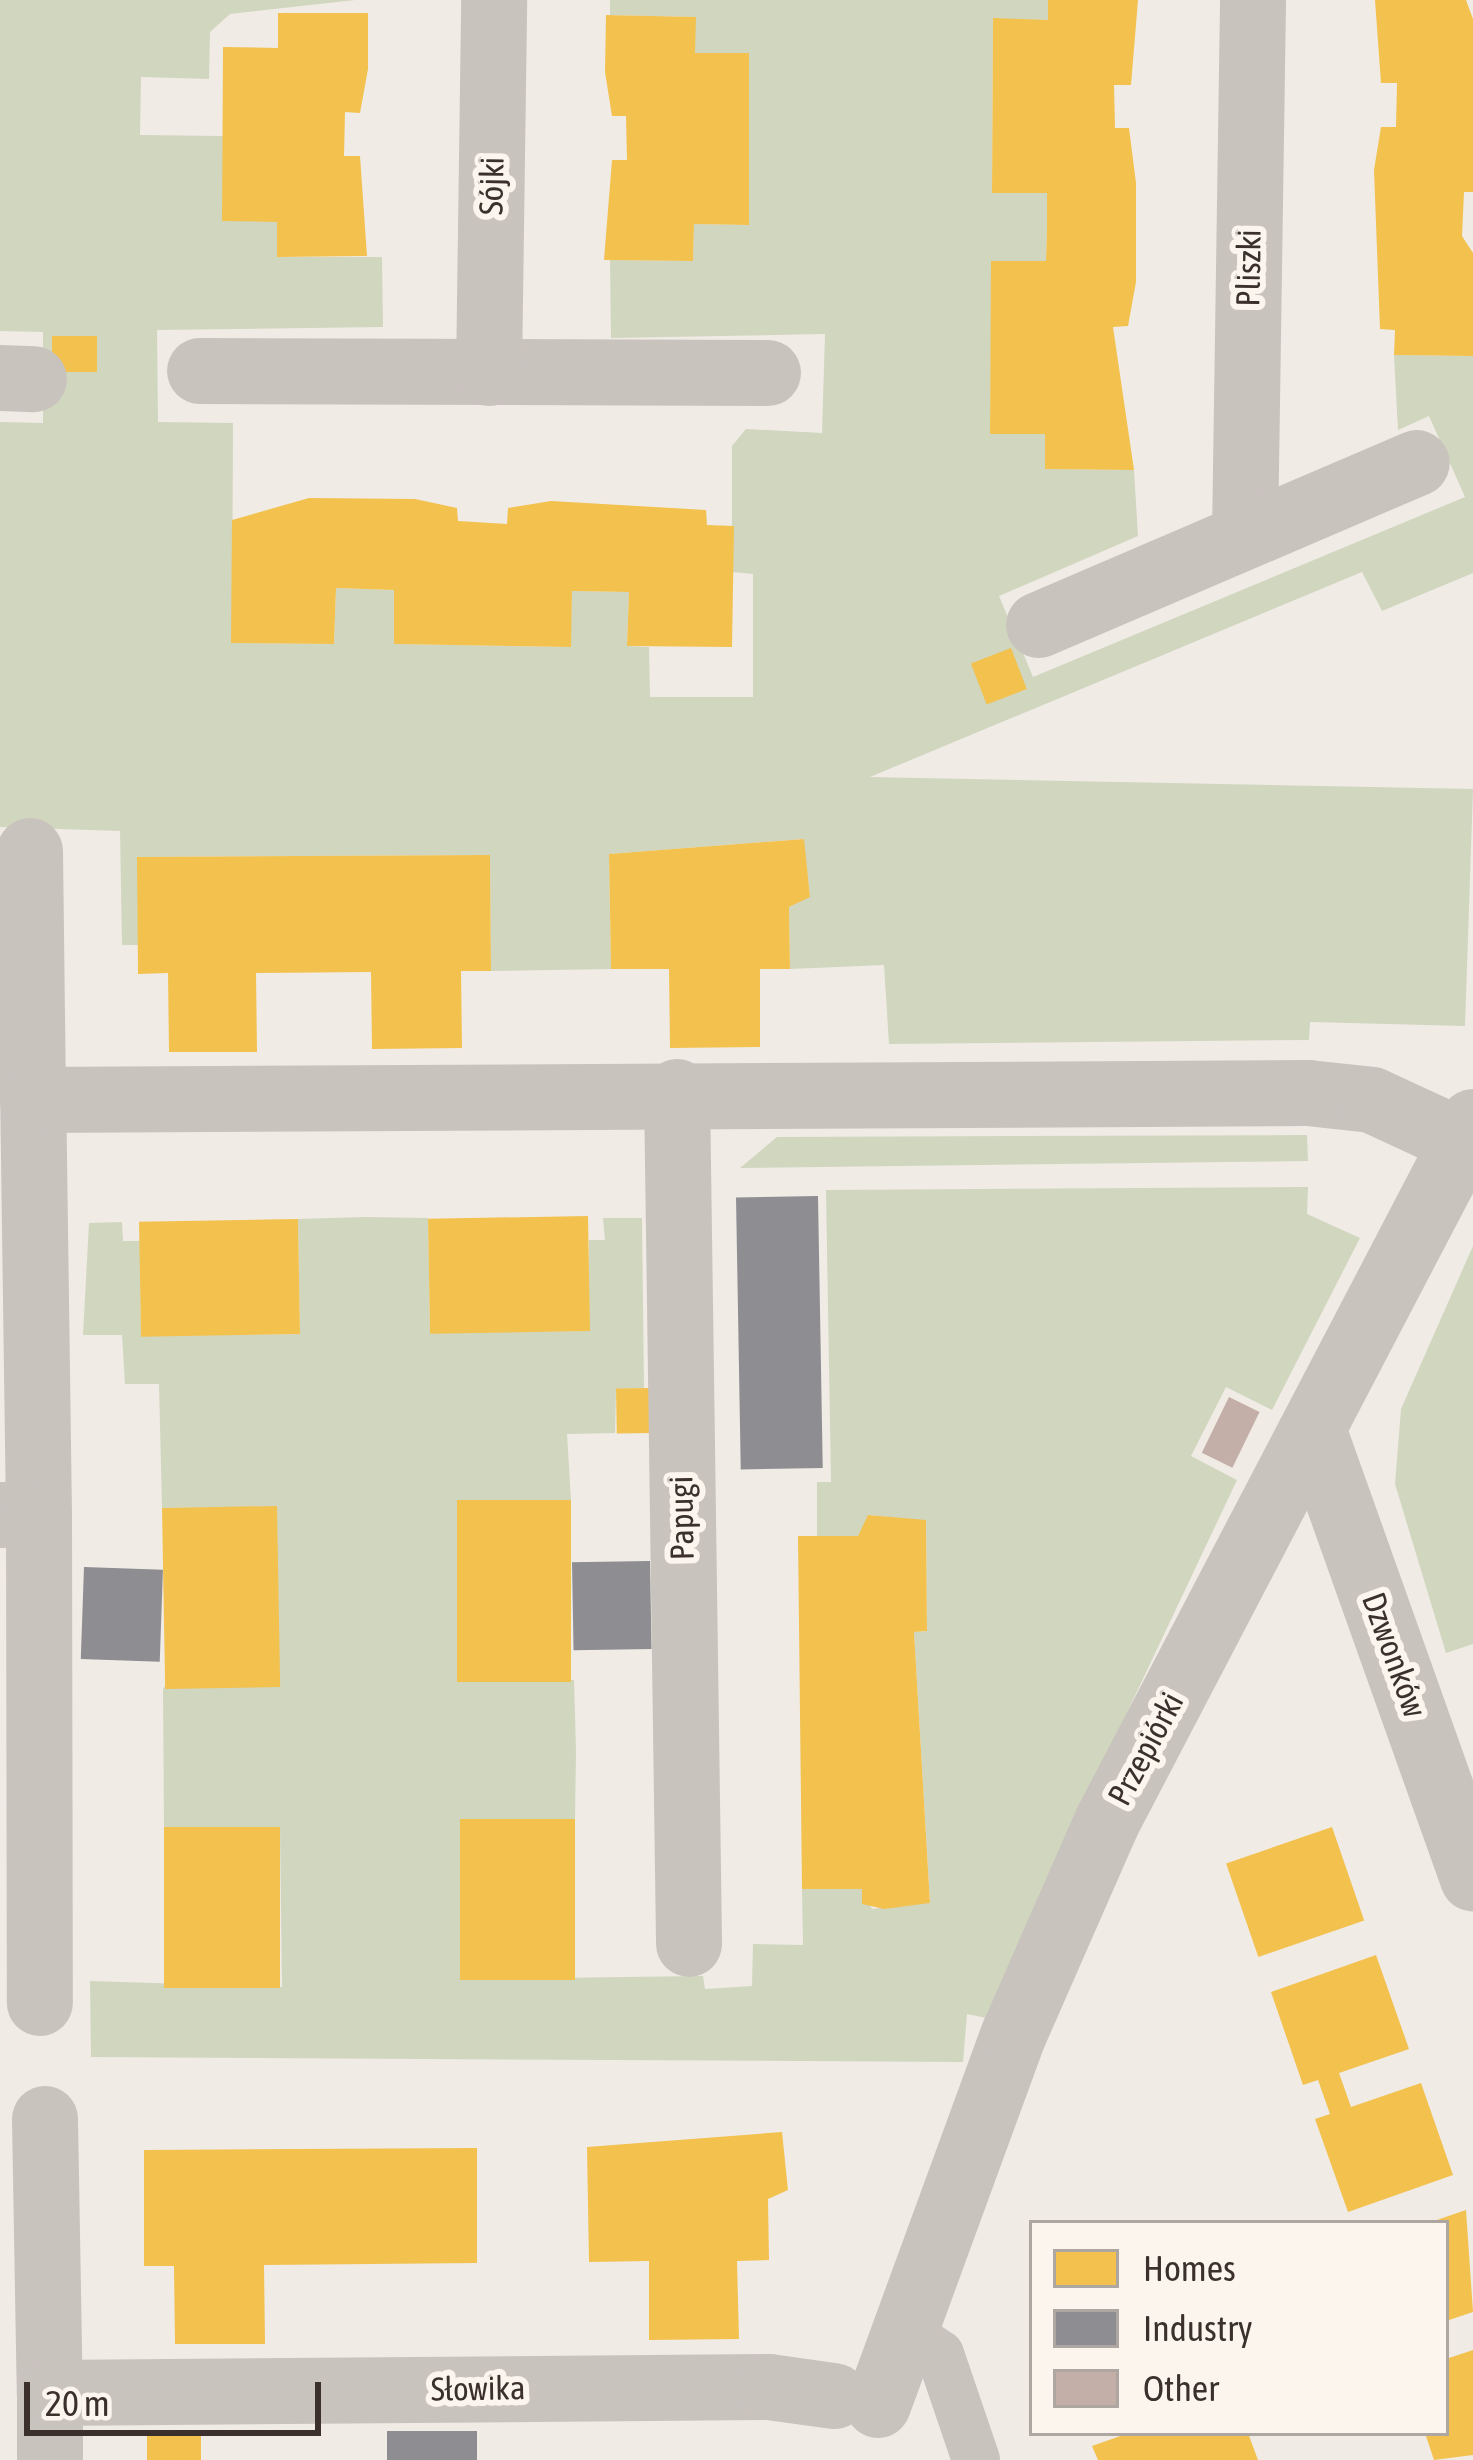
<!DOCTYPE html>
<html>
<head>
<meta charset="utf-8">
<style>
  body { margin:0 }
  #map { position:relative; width:1473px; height:2460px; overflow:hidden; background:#f0ebe5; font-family:"Asap Condensed",sans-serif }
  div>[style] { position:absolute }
  .green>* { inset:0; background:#d1d6bf }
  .homes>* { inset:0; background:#f2c14e; transform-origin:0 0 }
  .industry>* { inset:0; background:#8d8d92; transform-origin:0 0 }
  .building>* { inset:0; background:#c3afa7; transform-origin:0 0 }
  .service>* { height:48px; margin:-24px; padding:0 24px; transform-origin:24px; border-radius:24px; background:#c9c3be }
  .minor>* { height:66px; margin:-33px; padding:0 33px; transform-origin:33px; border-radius:33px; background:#c9c3be }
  span { translate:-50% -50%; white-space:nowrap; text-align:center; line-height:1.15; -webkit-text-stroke:12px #fbf5ee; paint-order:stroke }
  .street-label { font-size:33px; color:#3b302b }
  .legend { position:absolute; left:1029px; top:2220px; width:420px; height:216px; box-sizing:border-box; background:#fbf5ee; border:3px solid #aea6a0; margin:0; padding:15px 21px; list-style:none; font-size:36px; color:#3b302b }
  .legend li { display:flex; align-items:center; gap:24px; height:60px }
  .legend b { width:60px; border:3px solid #aea6a0 }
  .scale { position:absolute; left:24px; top:2382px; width:297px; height:54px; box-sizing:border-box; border:6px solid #3b302b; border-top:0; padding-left:15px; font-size:36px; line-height:42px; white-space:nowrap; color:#3b302b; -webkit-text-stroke:9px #fbf5ee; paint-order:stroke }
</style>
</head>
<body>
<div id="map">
  <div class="green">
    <i style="clip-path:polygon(0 0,355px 0,230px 14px,210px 32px,209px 79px,141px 77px,140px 135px,223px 136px,277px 222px,278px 257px,382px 257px,383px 327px,157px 330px,158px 422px,233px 423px,232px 643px,334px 644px,336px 588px,394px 590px,394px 644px,570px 647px,572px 591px,629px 592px,627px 646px,649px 647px,650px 697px,753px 697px,753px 574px,732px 572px,732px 446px,746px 429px,822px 433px,825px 334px,611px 338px,610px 260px,693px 261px,694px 224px,749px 225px,749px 54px,695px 53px,695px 17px,610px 15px,610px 0,1048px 0,1048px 20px,993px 19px,992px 192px,1047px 193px,1047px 228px,1046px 261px,992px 261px,990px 433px,1045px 434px,1045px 469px,1134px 470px,1138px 536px,999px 596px,1033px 677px,1465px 497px,1429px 416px,1398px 430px,1394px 355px,1473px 356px,1473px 573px,1382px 611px,1362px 572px,870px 777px,1473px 789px,1465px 1026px,1310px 1022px,1309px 1040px,889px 1044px,884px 965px,790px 969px,789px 907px,810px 896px,803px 839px,609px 854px,611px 969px,491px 971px,490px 855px,138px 857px,138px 945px,122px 945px,120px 831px,0 827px,0 422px,43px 423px,43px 332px,0 331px)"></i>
    <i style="clip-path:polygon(1307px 1135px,1308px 1161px,740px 1168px,777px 1137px)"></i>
    <i style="clip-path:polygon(1308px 1187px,1307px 1214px,1360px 1238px,1272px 1410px,1226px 1387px,1191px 1456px,1237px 1480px,1037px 1903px,996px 2020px,967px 2014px,963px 2062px,91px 2057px,90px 1981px,282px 1987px,280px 1828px,164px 1827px,163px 1689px,277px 1507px,162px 1508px,159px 1384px,125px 1384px,122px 1335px,83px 1335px,89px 1223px,122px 1222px,123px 1241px,140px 1241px,141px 1336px,300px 1334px,298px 1219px,365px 1217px,428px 1218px,430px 1333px,589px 1331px,589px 1240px,605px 1240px,603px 1218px,642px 1218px,644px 1388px,616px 1389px,615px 1433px,567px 1434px,571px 1500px,457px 1501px,459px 1681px,574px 1680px,576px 1751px,575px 1820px,460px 1820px,460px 1979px,703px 1976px,705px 1989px,752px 1986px,753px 1944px,803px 1945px,802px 1889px,862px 1889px,872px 1909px,930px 1902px,914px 1632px,927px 1631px,926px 1521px,869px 1515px,858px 1536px,817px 1536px,817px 1482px,831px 1482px,826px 1190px)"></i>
    <i style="clip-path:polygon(1473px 1246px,1473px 1644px,1446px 1653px,1395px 1484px,1401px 1409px)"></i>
  </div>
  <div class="homes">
    <i style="clip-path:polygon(1048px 0,1138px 0,1131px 85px,1114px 85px,1115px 128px,1129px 128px,1136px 183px,1136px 282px,1128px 326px,1113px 327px,1134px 470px,1045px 469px,1045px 434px,990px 434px,991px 261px,1046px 261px,1047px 228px,1047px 193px,992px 193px,993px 18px,1048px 20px)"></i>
    <i style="clip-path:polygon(1375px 0,1466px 0,1473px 19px,1473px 192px,1464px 192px,1462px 236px,1473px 253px,1473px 356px,1394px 355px,1395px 330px,1380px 329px,1374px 170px,1381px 127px,1396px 127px,1397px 83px,1381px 83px)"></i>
    <i style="clip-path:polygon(278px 13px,368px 13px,368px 69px,360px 113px,345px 112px,344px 156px,360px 156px,367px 256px,277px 257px,277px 222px,222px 221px,223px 47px,278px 48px)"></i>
    <i style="clip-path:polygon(606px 15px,696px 17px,695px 53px,749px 53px,749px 225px,694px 224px,693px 261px,604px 260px,612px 160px,627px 160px,626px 116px,612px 116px,605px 72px)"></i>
    <i style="left:52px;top:336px;width:45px;height:36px"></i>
    <i style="clip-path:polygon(309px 498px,415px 499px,457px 508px,458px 521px,507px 524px,508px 508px,551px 501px,706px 510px,707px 525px,734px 526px,732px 647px,627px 646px,629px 592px,572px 591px,571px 647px,394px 644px,394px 590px,336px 588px,334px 644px,231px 643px,232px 520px)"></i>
    <i style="left:1011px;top:648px;width:44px;height:43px;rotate:69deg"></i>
    <i style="clip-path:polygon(804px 839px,810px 897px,789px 907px,790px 969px,760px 969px,760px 1047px,670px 1048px,669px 969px,611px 969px,609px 854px)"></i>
    <i style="clip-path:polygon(490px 855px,491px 971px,461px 971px,462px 1048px,372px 1049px,371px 972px,256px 973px,257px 1052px,169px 1052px,168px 973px,138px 974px,137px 857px)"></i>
    <i style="left:588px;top:1216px;width:115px;height:160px;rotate:89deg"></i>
    <i style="left:298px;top:1219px;width:115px;height:159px;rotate:89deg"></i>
    <i style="left:650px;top:1388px;width:45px;height:34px;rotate:89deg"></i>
    <i style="left:457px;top:1500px;width:114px;height:182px"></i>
    <i style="left:277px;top:1506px;width:181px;height:115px;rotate:89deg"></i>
    <i style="clip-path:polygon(868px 1515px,926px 1520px,927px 1631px,914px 1632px,930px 1903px,884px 1909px,862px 1904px,862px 1889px,802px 1889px,798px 1536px,858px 1536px)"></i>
    <i style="left:460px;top:1819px;width:115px;height:161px"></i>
    <i style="left:164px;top:1827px;width:116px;height:161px"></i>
    <i style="left:1332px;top:1827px;width:99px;height:112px;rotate:71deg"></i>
    <i style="clip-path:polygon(1376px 1955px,1409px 2049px,1339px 2073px,1351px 2107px,1421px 2083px,1453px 2175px,1348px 2212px,1315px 2119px,1330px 2114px,1318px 2080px,1303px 2085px,1271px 1992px)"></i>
    <i style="clip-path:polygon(782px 2132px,788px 2190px,768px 2199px,769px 2260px,737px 2261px,739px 2339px,649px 2340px,649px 2261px,589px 2262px,587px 2147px)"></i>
    <i style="clip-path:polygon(477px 2148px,477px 2263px,264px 2265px,265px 2344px,175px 2344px,174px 2266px,144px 2266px,144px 2150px)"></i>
    <i style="clip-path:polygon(1466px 2210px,1473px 2312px,1446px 2321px,1446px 2223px,1431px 2222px)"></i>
    <i style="clip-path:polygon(1473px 2350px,1473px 2455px,1434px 2460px,1425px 2433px,1446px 2433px,1446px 2359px)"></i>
    <i style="left:201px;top:2431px;width:29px;height:54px;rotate:90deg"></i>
    <i style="clip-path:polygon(1129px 2433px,1248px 2433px,1258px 2460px,1098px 2460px,1092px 2446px)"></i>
  </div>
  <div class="industry">
    <i style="left:818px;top:1196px;width:272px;height:82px;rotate:89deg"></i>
    <i style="left:650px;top:1561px;width:88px;height:78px;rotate:89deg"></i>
    <i style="left:84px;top:1567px;width:79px;height:92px;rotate:2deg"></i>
    <i style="left:477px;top:2431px;width:29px;height:90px;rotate:90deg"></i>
  </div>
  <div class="building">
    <i style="left:1229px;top:1397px;width:34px;height:62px;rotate:26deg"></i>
  </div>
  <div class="service">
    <i style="left:908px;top:2332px;width:39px;rotate:35deg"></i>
    <i style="left:940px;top:2354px;width:112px;rotate:71.2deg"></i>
  </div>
  <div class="minor">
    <i style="left:200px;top:371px;width:568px;rotate:0.2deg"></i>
    <i style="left:489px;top:373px;width:373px;rotate:-89.2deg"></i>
    <i style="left:0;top:378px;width:34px;rotate:2deg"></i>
    <i style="left:1245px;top:536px;width:536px;rotate:-89.14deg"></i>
    <i style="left:1039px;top:625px;width:411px;rotate:-23.2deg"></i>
    <i style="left:30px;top:851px;width:249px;rotate:89.3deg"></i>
    <i style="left:677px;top:1092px;width:852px;rotate:89.19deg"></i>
    <i style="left:1314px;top:1432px;width:474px;rotate:70.4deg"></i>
    <i style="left:0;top:1515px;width:39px"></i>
    <i style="left:39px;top:1515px;width:415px;rotate:-90.8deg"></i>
    <i style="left:33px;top:1100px;width:1275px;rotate:-0.31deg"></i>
    <i style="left:1308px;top:1093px;width:64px;rotate:6.2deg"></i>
    <i style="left:1372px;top:1100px;width:100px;rotate:24.8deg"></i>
    <i style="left:39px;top:1515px;width:488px;rotate:89.9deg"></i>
    <i style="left:45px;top:2119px;width:274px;rotate:89deg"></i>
    <i style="left:878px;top:2405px;width:395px;rotate:-69.9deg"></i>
    <i style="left:1014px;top:2034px;width:232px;rotate:-66.3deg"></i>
    <i style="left:1107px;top:1822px;width:790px;rotate:-62.4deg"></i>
    <i style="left:50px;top:2460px;width:67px;rotate:-90deg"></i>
    <i style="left:50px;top:2393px;width:719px;rotate:-0.48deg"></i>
    <i style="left:769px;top:2387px;width:66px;rotate:7.9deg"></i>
  </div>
  <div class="street-label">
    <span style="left:492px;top:186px;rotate:-89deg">Sójki</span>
    <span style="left:1249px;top:268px;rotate:-89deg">Pliszki</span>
    <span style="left:682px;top:1518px;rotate:-91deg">Papugi</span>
    <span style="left:1394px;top:1655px;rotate:70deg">Dzwonków</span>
    <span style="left:1146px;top:1749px;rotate:-62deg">Przepiórki</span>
    <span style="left:478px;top:2389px;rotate:-1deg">Słowika</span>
  </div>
  <ul class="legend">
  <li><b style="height:33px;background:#f2c14e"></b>Homes</li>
  <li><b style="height:33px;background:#8d8d92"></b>Industry</li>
  <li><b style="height:33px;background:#c3afa7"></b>Other</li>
  </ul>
  <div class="scale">20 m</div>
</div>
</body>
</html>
